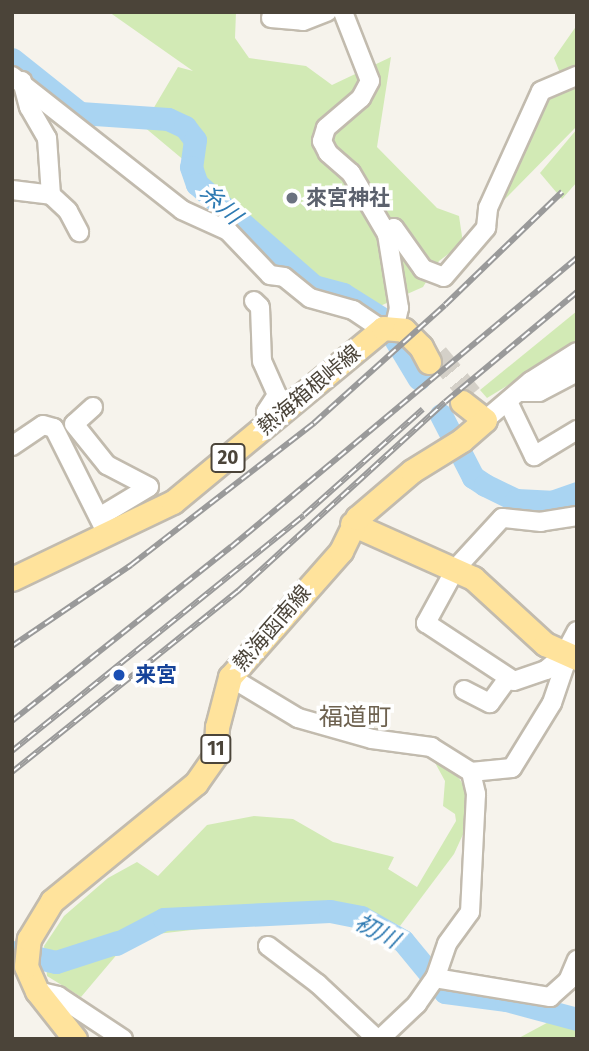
<!DOCTYPE html>
<html>
<head>
<meta charset="utf-8">
<style>
  body { margin:0 }
  #map { position:relative; width:589px; height:1051px; overflow:hidden; background:#f6f3ec; font-family:"Fira Sans","Noto Sans JP",sans-serif }
  div>[style] { position:absolute }
  .green>* { inset:0; background:#d2eab5 }
  .river>* { height:23px; margin:-11.5px; padding:0 11.5px; transform-origin:11.5px; border-radius:11.5px; background:#a9d4f2 }
  .major-tunnel>* { height:23px; margin-top:-11.5px; transform-origin:0; background:repeating-linear-gradient(90deg,#d4d0c8 0 23px,transparent 0 34px) }
  .roads { filter:drop-shadow(2px 0 #c2bbae) drop-shadow(-2px 0 #c2bbae) drop-shadow(0 2px #c2bbae) drop-shadow(0 -2px #c2bbae) }
  .minor>* { height:18px; margin:-9px; padding:0 9px; transform-origin:9px; border-radius:9px; background:#fff }
  .major>* { height:23px; margin:-11.5px; padding:0 11.5px; transform-origin:11.5px; border-radius:11.5px; background:#ffe39c }
  .rail>* { height:6px; margin-top:-3px; transform-origin:0; background:repeating-linear-gradient(90deg,#fff 0 10px,#9a9a9a 0 20px); box-sizing:border-box; border-block:2px solid #9a9a9a }
  .dots>* { width:19px; height:19px; translate:-50% -50%; box-sizing:border-box; border:4px solid #fff; border-radius:50% }
  span { translate:-50% -50%; white-space:nowrap; text-align:center; line-height:1.15; -webkit-text-stroke:7px #fff; paint-order:stroke }
  .shield-label span { padding:2px 5px; background:#fff; border:2px solid; border-radius:5px; -webkit-text-stroke-width:0 }
  .shield-label { font-size:19px; color:#4b4439; font-weight:700 }
  .worship-label { font-size:21px; color:#5b616d; font-weight:700 }
  .left { translate:0 -50%; text-align:left }
  .street-label { font-size:21px; color:#4b4439 }
  .transit-label { font-size:21px; color:#164399; font-weight:700 }
  .water-label { font-size:23px; color:#2e7ab2; font-style:italic }
  .quarter-label { font-size:24px; color:#6e6250 }
  .frame { position:absolute; inset:0; border:14px solid #4b4439; pointer-events:none }
</style>
</head>
<body>
<div id="map">
  <div class="green">
    <i style="clip-path:polygon(109px 12px,236px 12px,235px 38px,249px 58px,306px 66px,332px 85px,391px 57px,377px 147px,437px 208px,459px 216px,463px 243px,439px 261px,423px 287px,380px 306px,311px 280px,204px 177px,143px 126px,178px 67px,193px 71px)"></i>
    <i style="clip-path:polygon(577px 25px,577px 126px,501px 203px,496px 195px,560px 73px,554px 58px)"></i>
    <i style="clip-path:polygon(577px 129px,577px 182px,562px 199px,540px 173px)"></i>
    <i style="clip-path:polygon(577px 311px,577px 343px,487px 398px,480px 390px)"></i>
    <i style="clip-path:polygon(433px 759px,447px 764px,461px 781px,470px 800px,470px 819px,454px 854px,400px 926px,367px 910px,262px 904px,227px 915px,209px 928px,157px 934px,141px 926px,81px 997px,47px 976px,44px 946px,64px 916px,108px 878px,137px 862px,158px 876px,207px 825px,254px 816px,293px 819px,333px 842px,394px 857px,388px 869px,417px 887px,456px 821px,455px 814px,443px 806px,445px 781px)"></i>
    <i style="clip-path:polygon(573px 1013px,577px 1039px,517px 1039px,556px 1018px)"></i>
  </div>
  <div class="river">
    <i style="left:12px;top:59px;width:87px;rotate:38.5deg"></i>
    <i style="left:80px;top:113px;width:88px;rotate:3.9deg"></i>
    <i style="left:168px;top:119px;width:19px;rotate:25deg"></i>
    <i style="left:185px;top:127px;width:16px;rotate:52deg"></i>
    <i style="left:195px;top:140px;width:27px;rotate:98deg"></i>
    <i style="left:191px;top:167px;width:18px;rotate:71deg"></i>
    <i style="left:197px;top:184px;width:155px;rotate:41.1deg"></i>
    <i style="left:314px;top:286px;width:30px;rotate:15deg"></i>
    <i style="left:343px;top:294px;width:47px;rotate:32deg"></i>
    <i style="left:392px;top:334px;width:52px;rotate:59deg"></i>
    <i style="left:441px;top:415px;width:70px;rotate:62.7deg"></i>
    <i style="left:473px;top:477px;width:14px;rotate:34deg"></i>
    <i style="left:485px;top:485px;width:34px;rotate:26deg"></i>
    <i style="left:516px;top:500px;width:35px;rotate:3deg"></i>
    <i style="left:551px;top:502px;width:28px;rotate:-19deg"></i>
    <i style="left:116px;top:944px;width:54px;rotate:-27.5deg"></i>
    <i style="left:164px;top:919px;width:166px;rotate:-2.8deg"></i>
    <i style="left:330px;top:911px;width:32px;rotate:11deg"></i>
    <i style="left:361px;top:917px;width:48px;rotate:29.7deg"></i>
    <i style="left:403px;top:941px;width:66px;rotate:50.5deg"></i>
    <i style="left:445px;top:992px;width:62px;rotate:7.5deg"></i>
    <i style="left:506px;top:1000px;width:73px;rotate:15deg"></i>
    <i style="left:12px;top:952px;width:45px;rotate:12.8deg"></i>
    <i style="left:56px;top:962px;width:65px;rotate:-17.9deg"></i>
  </div>
  <div class="major-tunnel">
    <i style="left:437px;top:354px;width:53px;rotate:50.3deg"></i>
  </div>
  <div class="roads">
    <div class="minor">
      <i style="left:343px;top:12px;width:74px;rotate:68.6deg"></i>
      <i style="left:370px;top:81px;width:19px;rotate:118deg"></i>
      <i style="left:361px;top:98px;width:46px;rotate:139.4deg"></i>
      <i style="left:326px;top:128px;width:14px;rotate:107deg"></i>
      <i style="left:322px;top:141px;width:13px;rotate:63deg"></i>
      <i style="left:328px;top:153px;width:30px;rotate:41deg"></i>
      <i style="left:351px;top:173px;width:71px;rotate:59.5deg"></i>
      <i style="left:387px;top:234px;width:75px;rotate:80.8deg"></i>
      <i style="left:399px;top:308px;width:18px;rotate:103deg"></i>
      <i style="left:271px;top:18px;width:32px;rotate:5deg"></i>
      <i style="left:303px;top:21px;width:26px;rotate:-21deg"></i>
      <i style="left:12px;top:76px;width:216px;rotate:38.2deg"></i>
      <i style="left:182px;top:210px;width:51px;rotate:24.5deg"></i>
      <i style="left:228px;top:231px;width:61px;rotate:46.3deg"></i>
      <i style="left:270px;top:275px;width:14px;rotate:8deg"></i>
      <i style="left:284px;top:277px;width:33px;rotate:39deg"></i>
      <i style="left:310px;top:298px;width:45px;rotate:15.6deg"></i>
      <i style="left:353px;top:310px;width:34px;rotate:34deg"></i>
      <i style="left:22px;top:81px;width:27px;rotate:75deg"></i>
      <i style="left:29px;top:107px;width:36px;rotate:60deg"></i>
      <i style="left:47px;top:138px;width:57px;rotate:86deg"></i>
      <i style="left:12px;top:190px;width:39px;rotate:7deg"></i>
      <i style="left:51px;top:195px;width:23px;rotate:43deg"></i>
      <i style="left:68px;top:211px;width:24px;rotate:62deg"></i>
      <i style="left:387px;top:234px;width:9px;rotate:-41deg"></i>
      <i style="left:394px;top:228px;width:50px;rotate:54.7deg"></i>
      <i style="left:423px;top:269px;width:22px;rotate:21deg"></i>
      <i style="left:444px;top:277px;width:65px;rotate:-49.4deg"></i>
      <i style="left:486px;top:228px;width:20px;rotate:-84deg"></i>
      <i style="left:488px;top:208px;width:128px;rotate:-65.6deg"></i>
      <i style="left:541px;top:91px;width:39px;rotate:-23deg"></i>
      <i style="left:254px;top:301px;width:8px;rotate:45deg"></i>
      <i style="left:260px;top:307px;width:54px;rotate:87.9deg"></i>
      <i style="left:262px;top:361px;width:37px;rotate:66deg"></i>
      <i style="left:277px;top:395px;width:20px;rotate:123deg"></i>
      <i style="left:266px;top:412px;width:12px;rotate:76deg"></i>
      <i style="left:520px;top:392px;width:19px"></i>
      <i style="left:539px;top:392px;width:43px;rotate:-27.8deg"></i>
      <i style="left:509px;top:404px;width:58px;rotate:64.3deg"></i>
      <i style="left:534px;top:456px;width:50px;rotate:-31.2deg"></i>
      <i style="left:93px;top:407px;width:25px;rotate:138deg"></i>
      <i style="left:74px;top:424px;width:53px;rotate:51.2deg"></i>
      <i style="left:107px;top:465px;width:47px;rotate:27.6deg"></i>
      <i style="left:149px;top:487px;width:58px;rotate:149deg"></i>
      <i style="left:485px;top:420px;width:60px;rotate:-40.3deg"></i>
      <i style="left:531px;top:381px;width:54px;rotate:-32.2deg"></i>
      <i style="left:12px;top:446px;width:37px;rotate:-34deg"></i>
      <i style="left:43px;top:425px;width:11px;rotate:15deg"></i>
      <i style="left:54px;top:428px;width:112px;rotate:63.4deg"></i>
      <i style="left:577px;top:516px;width:36px;rotate:171deg"></i>
      <i style="left:541px;top:522px;width:39px;rotate:-174deg"></i>
      <i style="left:502px;top:518px;width:68px;rotate:132.6deg"></i>
      <i style="left:456px;top:568px;width:63px;rotate:118.6deg"></i>
      <i style="left:426px;top:623px;width:105px;rotate:33.4deg"></i>
      <i style="left:514px;top:681px;width:34px;rotate:-19deg"></i>
      <i style="left:546px;top:670px;width:23px;rotate:-40deg"></i>
      <i style="left:564px;top:655px;width:27px;rotate:-62deg"></i>
      <i style="left:230px;top:677px;width:79px;rotate:31.1deg"></i>
      <i style="left:298px;top:718px;width:77px;rotate:15.8deg"></i>
      <i style="left:372px;top:739px;width:60px;rotate:7.7deg"></i>
      <i style="left:431px;top:747px;width:47px;rotate:32deg"></i>
      <i style="left:471px;top:772px;width:23px;rotate:77deg"></i>
      <i style="left:476px;top:794px;width:118px;rotate:92.9deg"></i>
      <i style="left:470px;top:912px;width:39px;rotate:126deg"></i>
      <i style="left:447px;top:944px;width:36px;rotate:109deg"></i>
      <i style="left:435px;top:978px;width:32px;rotate:125deg"></i>
      <i style="left:417px;top:1004px;width:51px;rotate:136.6deg"></i>
      <i style="left:464px;top:690px;width:29px;rotate:27deg"></i>
      <i style="left:490px;top:703px;width:29px;rotate:-54deg"></i>
      <i style="left:471px;top:772px;width:41px;rotate:-5.6deg"></i>
      <i style="left:512px;top:768px;width:76px;rotate:-58.4deg"></i>
      <i style="left:552px;top:703px;width:50px;rotate:-71.2deg"></i>
      <i style="left:268px;top:946px;width:63px;rotate:37.2deg"></i>
      <i style="left:318px;top:984px;width:81px;rotate:43deg"></i>
      <i style="left:435px;top:978px;width:117px;rotate:9.4deg"></i>
      <i style="left:550px;top:997px;width:24px;rotate:-42deg"></i>
      <i style="left:568px;top:981px;width:23px;rotate:-67deg"></i>
      <i style="left:37px;top:991px;width:22px;rotate:13deg"></i>
      <i style="left:58px;top:996px;width:78px;rotate:33.5deg"></i>
    </div>
    <div class="major">
      <i style="left:462px;top:402px;width:29px;rotate:38deg"></i>
      <i style="left:352px;top:524px;width:133px;rotate:24.1deg"></i>
      <i style="left:473px;top:578px;width:98px;rotate:42.5deg"></i>
      <i style="left:545px;top:644px;width:35px;rotate:24deg"></i>
      <i style="left:12px;top:579px;width:178px;rotate:-25.6deg"></i>
      <i style="left:173px;top:502px;width:273px;rotate:-39.6deg"></i>
      <i style="left:383px;top:328px;width:21px;rotate:5deg"></i>
      <i style="left:404px;top:330px;width:24px;rotate:45deg"></i>
      <i style="left:421px;top:347px;width:17px;rotate:62deg"></i>
      <i style="left:75px;top:1039px;width:61px;rotate:-128.4deg"></i>
      <i style="left:37px;top:991px;width:27px;rotate:-114deg"></i>
      <i style="left:26px;top:966px;width:27px;rotate:-84deg"></i>
      <i style="left:29px;top:939px;width:44px;rotate:-58.8deg"></i>
      <i style="left:52px;top:901px;width:186px;rotate:-39.3deg"></i>
      <i style="left:196px;top:783px;width:35px;rotate:-55deg"></i>
      <i style="left:216px;top:754px;width:27px;rotate:-88deg"></i>
      <i style="left:217px;top:727px;width:52px;rotate:-75.4deg"></i>
      <i style="left:230px;top:677px;width:168px;rotate:-48.6deg"></i>
      <i style="left:341px;top:551px;width:37px;rotate:-64deg"></i>
      <i style="left:357px;top:518px;width:72px;rotate:-40.5deg"></i>
      <i style="left:412px;top:471px;width:59px;rotate:-31.8deg"></i>
      <i style="left:462px;top:440px;width:30px;rotate:-41deg"></i>
    </div>
  </div>
  <div class="rail">
    <i style="left:12px;top:646px;width:144px;rotate:-34.2deg"></i>
    <i style="left:131px;top:565px;width:232px;rotate:-37.8deg"></i>
    <i style="left:314px;top:423px;width:176px;rotate:-42deg"></i>
    <i style="left:445px;top:305px;width:163px;rotate:-44deg"></i>
    <i style="left:12px;top:721px;width:280px;rotate:-38.5deg"></i>
    <i style="left:231px;top:547px;width:451px;rotate:-39.9deg"></i>
    <i style="left:12px;top:751px;width:375px;rotate:-38.9deg"></i>
    <i style="left:304px;top:515px;width:159px;rotate:-41.7deg"></i>
    <i style="left:12px;top:772px;width:290px;rotate:-38.7deg"></i>
    <i style="left:238px;top:591px;width:280px;rotate:-42.4deg"></i>
    <i style="left:445px;top:402px;width:172px;rotate:-39.8deg"></i>
  </div>
  <div class="dots">
    <i style="left:292px;top:198px;background:#6b7280"></i>
    <i style="left:119px;top:675px;background:#1a4fb4"></i>
  </div>
  <div class="shield-label">
    <span style="left:228px;top:458px">20</span>
    <span style="left:216px;top:749px">11</span>
  </div>
  <div class="worship-label">
    <span class="left" style="left:306px;top:198px">來宮神社</span>
  </div>
  <div class="street-label">
    <span style="left:309px;top:390px;rotate:-40deg">熱海箱根峠線</span>
    <span style="left:272px;top:628px;rotate:-49deg">熱海函南線</span>
  </div>
  <div class="transit-label">
    <span class="left" style="left:135px;top:675px">来宮</span>
  </div>
  <div class="water-label">
    <span style="left:221px;top:204px;rotate:43deg">糸川</span>
    <span style="left:377px;top:931px;rotate:28deg">初川</span>
  </div>
  <div class="quarter-label">
    <span style="left:355px;top:718px">福道町</span>
  </div>
  <div class="frame"></div>
</div>
</body>
</html>
